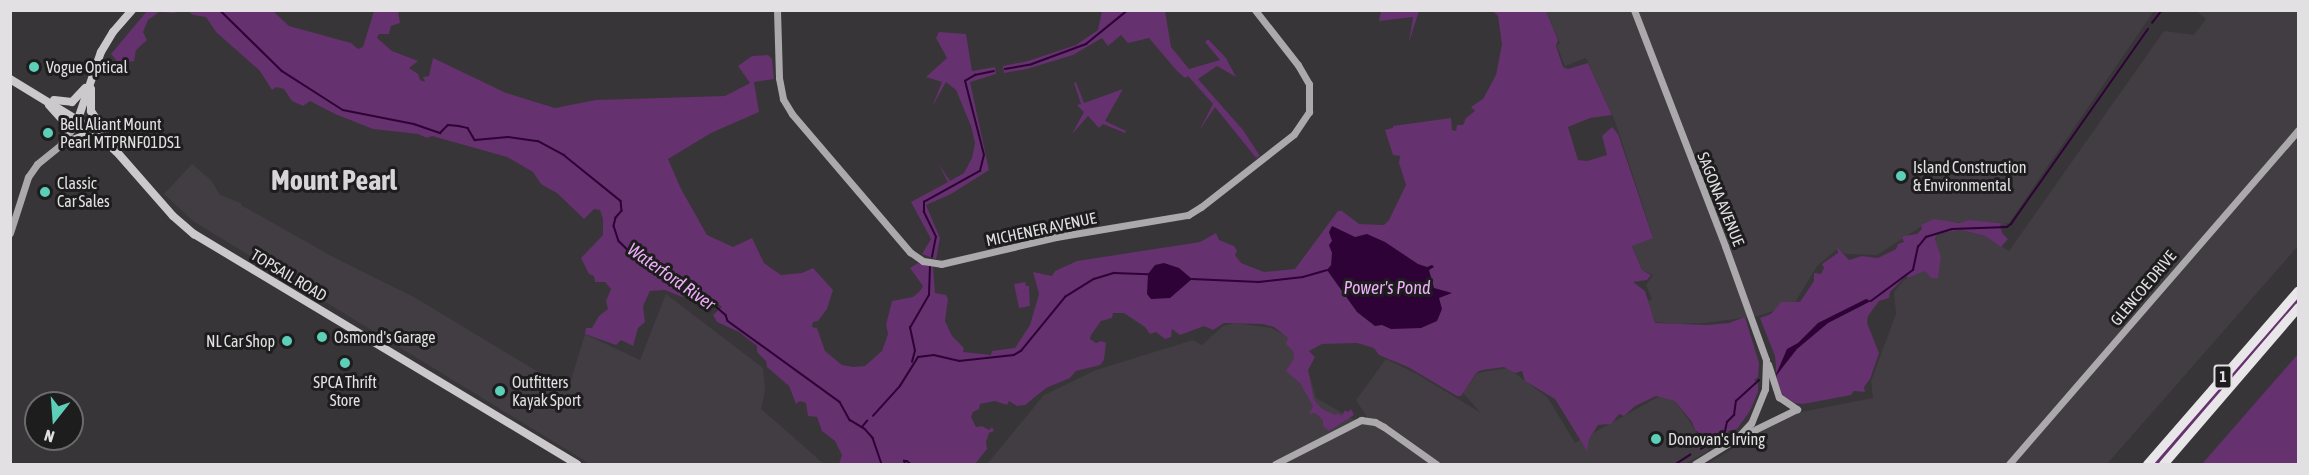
<!DOCTYPE html>
<html>
<head>
<meta charset="utf-8">
<style>
  body { margin:0 }
  #map { position:relative; width:2309px; height:475px; overflow:hidden; background:#373537; font-family:"Asap Condensed",sans-serif }
  div>[style] { position:absolute }
  .built>* { inset:0; background:#423c43 }
  .green>* { inset:0; background:#65316e }
  .water>* { inset:0; background:#2f0237 }
  .stream>* { height:1.5px; margin:-0.75px; padding:0 0.75px; transform-origin:0.75px; border-radius:0.75px; background:#2f0237 }
  .secondary>* { height:7px; margin:-3.5px; padding:0 3.5px; transform-origin:3.5px; border-radius:3.5px; background:#aba9ab }
  .primary>* { height:8px; margin:-4px; padding:0 4px; transform-origin:4px; border-radius:4px; background:#cbc9cc }
  .highway>* { height:9px; margin:-4.5px; padding:0 4.5px; transform-origin:4.5px; border-radius:4.5px; background:#e9e6e9 }
  .dots>* { width:16px; height:16px; translate:-50% -50%; box-sizing:border-box; border:3px solid #1e1d1e; border-radius:50% }
  span { translate:-50% -50%; white-space:nowrap; text-align:center; line-height:1.15; -webkit-text-stroke:6px #1e1d1e; paint-order:stroke }
  .shield-label span { padding:2px 4px; background:#1e1d1e; border:2px solid; border-radius:4px; -webkit-text-stroke-width:0 }
  .shield-label { font-size:15px; color:#e2e0e2; font-weight:700 }
  .poi-label { font-size:16px; color:#e2e0e2 }
  .left { translate:0 -50%; text-align:left }
  .right { translate:-100% -50%; text-align:right }
  .street-label { font-size:16px; color:#e2e0e2 }
  .water-label { font-size:18px; color:#efaefa; font-style:italic }
  .town-label { font-size:28px; color:#d8d5d8; font-weight:700 }
  .frame { position:absolute; inset:0; border:12px solid #e2e0e2; pointer-events:none }
  .north { position:absolute; left:24px; top:391px; width:60px; height:60px; box-sizing:border-box; background:#1e1d1e; border:2px solid #6c6b6c; border-radius:50%; rotate:197deg; font-size:16px; font-weight:700; line-height:24px; text-align:center; color:#e2e0e2 }
  .north::after { content:''; display:block; margin:auto; width:21px; height:27px; background:#5dceb8; clip-path:polygon(50% 0,100% 100%,50% 72%,0 100%) }
</style>
</head>
<body>
<div id="map">
  <div class="built">
    <i style="clip-path:polygon(1546px 11px,2154px 11px,2009px 223px,1928px 222px,1877px 255px,1846px 254px,1836px 250px,1817px 266px,1794px 304px,1758px 316px,1704px 323px,1674px 324px,1655px 322px,1647px 301px,1652px 299px,1646px 285px,1653px 275px,1642px 270px,1632px 245px,1653px 237px,1615px 121px,1586px 58px,1565px 66px,1557px 46px,1560px 43px)"></i>
    <i style="clip-path:polygon(2196px 11px,2298px 11px,2298px 246px,2107px 464px,1707px 464px,1774px 424px,1796px 413px,1873px 398px,1871px 381px,1896px 314px,1894px 292px,1904px 280px,1920px 273px,1938px 234px,1960px 230px,1969px 232px,1985px 236px,2009px 251px,2164px 31px,2194px 35px,2206px 19px)"></i>
    <i style="clip-path:polygon(192px 164px,211px 180px,220px 195px,241px 203px,241px 205px,335px 258px,414px 297px,568px 390px,585px 334px,640px 360px,666px 294px,763px 368px,765px 390px,761px 409px,824px 464px,590px 464px,193px 221px,164px 194px)"></i>
    <i style="clip-path:polygon(1235px 323px,1271px 328px,1286px 336px,1295px 345px,1308px 370px,1316px 398px,1353px 419px,1367px 417px,1356px 400px,1386px 359px,1417px 374px,1481px 413px,1463px 393px,1477px 373px,1508px 368px,1548px 398px,1575px 443px,1669px 391px,1709px 451px,1685px 464px,987px 464px,1044px 395px,1096px 370px,1193px 340px,1202px 345px,1223px 326px)"></i>
  </div>
  <div class="green">
    <i style="clip-path:polygon(147px 11px,176px 11px,175px 13px,159px 12px,148px 20px,143px 32px,147px 40px,136px 50px,134px 61px,119px 64px,111px 54px)"></i>
    <i style="clip-path:polygon(188px 11px,273px 11px,289px 26px,351px 43px,358px 49px,363px 47px,374px 11px,398px 11px,400px 23px,391px 26px,389px 34px,379px 34px,377px 38px,392px 51px,418px 61px,409px 68px,418px 74px,420px 80px,425px 82px,423px 77px,429px 76px,433px 58px,506px 93px,555px 108px,596px 100px,725px 96px,750px 83px,738px 66px,752px 56px,768px 55px,772px 59px,774px 79px,754px 82px,759px 112px,711px 133px,668px 159px,681px 189px,707px 235px,733px 247px,752px 238px,764px 263px,781px 275px,802px 273px,813px 268px,833px 290px,827px 309px,818px 321px,813px 322px,812px 327px,817px 328px,825px 351px,842px 365px,853px 367px,865px 366px,882px 351px,888px 334px,886px 325px,892px 301px,913px 297px,920px 291px,923px 286px,910px 268px,918px 263px,933px 267px,935px 293px,946px 295px,948px 299px,945px 321px,952px 336px,964px 348px,963px 352px,991px 355px,992px 351px,1015px 348px,1030px 325px,1039px 294px,1033px 272px,1052px 276px,1055px 271px,1077px 261px,1200px 242px,1216px 233px,1219px 240px,1234px 246px,1237px 251px,1235px 255px,1241px 263px,1264px 272px,1295px 269px,1338px 211px,1342px 211px,1359px 224px,1384px 225px,1389px 220px,1406px 185px,1399px 163px,1400px 156px,1393px 155px,1385px 130px,1393px 128px,1393px 126px,1451px 118px,1452px 130px,1456px 131px,1457px 125px,1463px 125px,1466px 118px,1475px 111px,1471px 107px,1483px 99px,1496px 75px,1502px 44px,1498px 16px,1493px 11px,1546px 11px,1558px 40px,1556px 46px,1563px 67px,1568px 69px,1588px 63px,1612px 115px,1590px 118px,1568px 127px,1578px 160px,1587px 161px,1607px 155px,1602px 136px,1612px 127px,1618px 134px,1653px 238px,1632px 246px,1642px 270px,1651px 275px,1647px 280px,1633px 282px,1645px 291px,1655px 323px,1707px 325px,1729px 323px,1745px 317px,1759px 363px,1758px 377px,1754px 380px,1758px 383px,1758px 392px,1750px 411px,1737px 429px,1728px 431px,1726px 436px,1707px 445px,1705px 445px,1703px 435px,1695px 430px,1692px 422px,1675px 401px,1656px 396px,1635px 406px,1624px 416px,1619px 414px,1611px 424px,1598px 425px,1589px 439px,1587px 451px,1555px 399px,1525px 381px,1522px 371px,1515px 373px,1504px 367px,1482px 370px,1477px 372px,1461px 396px,1457px 396px,1408px 367px,1379px 355px,1374px 348px,1357px 343px,1322px 344px,1309px 351px,1315px 357px,1308px 370px,1314px 400px,1322px 409px,1335px 415px,1338px 413px,1342px 416px,1345px 410px,1348px 412px,1351px 409px,1354px 415px,1329px 431px,1323px 426px,1323px 420px,1315px 413px,1309px 414px,1313px 406px,1300px 383px,1286px 371px,1294px 358px,1293px 351px,1286px 344px,1288px 338px,1274px 327px,1263px 324px,1224px 323px,1213px 330px,1204px 326px,1180px 335px,1172px 329px,1171px 337px,1165px 339px,1156px 332px,1150px 334px,1145px 327px,1124px 313px,1113px 313px,1112px 318px,1101px 321px,1091px 335px,1090px 339px,1096px 343px,1101px 341px,1106px 343px,1104px 360px,1100px 365px,1076px 371px,1070px 378px,1046px 388px,1025px 405px,1017px 406px,1009px 401px,1007px 405px,995px 401px,980px 404px,979px 409px,973px 412px,971px 417px,976px 427px,982px 426px,989px 430px,992px 427px,994px 431px,989px 433px,986px 442px,987px 449px,975px 464px,839px 464px,842px 455px,835px 441px,822px 431px,817px 417px,808px 416px,806px 403px,800px 401px,796px 404px,789px 386px,767px 367px,766px 361px,757px 352px,757px 346px,739px 332px,717px 322px,713px 315px,722px 307px,706px 295px,694px 292px,682px 297px,665px 290px,650px 291px,643px 306px,645px 322px,638px 328px,633px 346px,621px 340px,616px 345px,585px 334px,586px 328px,592px 328px,599px 316px,608px 309px,606px 301px,611px 289px,605px 282px,595px 282px,594px 276px,589px 274px,581px 258px,603px 235px,603px 219px,600px 210px,594px 209px,584px 219px,557px 193px,541px 184px,533px 172px,507px 157px,432px 136px,427px 138px,418px 134px,373px 129px,335px 114px,310px 101px,303px 106px,292px 101px,284px 89px,276px 87px,272px 90px,260px 71px,216px 32px,206px 17px,193px 15px)"></i>
    <i style="clip-path:polygon(1102px 11px,1165px 11px,1171px 47px,1189px 69px,1220px 60px,1205px 42px,1208px 39px,1226px 58px,1236px 77px,1217px 66px,1198px 79px,1243px 130px,1260px 156px,1256px 158px,1215px 107px,1199px 131px,1213px 104px,1188px 76px,1185px 78px,1177px 71px,1149px 38px,1128px 43px,1121px 35px,1108px 46px,1102px 38px,1073px 55px,1027px 69px,1004px 73px,1003px 66px,1028px 61px,1076px 45px,1098px 30px)"></i>
    <i style="clip-path:polygon(1381px 11px,1419px 11px,1409px 42px,1413px 17px,1379px 21px)"></i>
    <i style="clip-path:polygon(939px 32px,966px 34px,972px 71px,995px 67px,996px 74px,970px 82px,989px 170px,951px 194px,926px 205px,940px 238px,936px 259px,922px 254px,931px 239px,911px 202px,948px 182px,938px 163px,950px 181px,964px 173px,972px 158px,975px 143px,971px 126px,956px 90px,946px 82px,932px 107px,942px 82px,926px 77px,947px 58px,936px 38px)"></i>
    <i style="clip-path:polygon(1076px 82px,1084px 103px,1123px 89px,1105px 121px,1126px 131px,1125px 133px,1103px 124px,1099px 128px,1088px 116px,1072px 134px,1084px 112px,1077px 105px,1081px 104px,1074px 83px)"></i>
    <i style="clip-path:polygon(1934px 219px,1959px 223px,1969px 220px,2008px 224px,2000px 225px,2002px 233px,2008px 239px,2001px 247px,1985px 236px,1969px 232px,1960px 230px,1938px 234px,1935px 239px,1941px 257px,1938px 278px,1931px 278px,1925px 271px,1908px 278px,1906px 276px,1890px 292px,1889px 298px,1879px 301px,1868px 316px,1867px 323px,1879px 353px,1870px 379px,1864px 387px,1865px 392px,1854px 391px,1851px 395px,1803px 404px,1795px 403px,1783px 396px,1777px 380px,1775px 356px,1760px 318px,1771px 314px,1781px 302px,1800px 302px,1814px 281px,1814px 273px,1821px 274px,1824px 268px,1822px 264px,1838px 253px,1837px 247px,1849px 260px,1862px 256px,1878px 258px,1896px 249px,1898px 244px,1904px 242px,1902px 238px,1904px 236px,1917px 234px,1922px 229px,1921px 225px)"></i>
    <i style="clip-path:polygon(1025px 282px,1026px 286px,1029px 286px,1030px 306px,1019px 308px,1014px 284px)"></i>
    <i style="clip-path:polygon(2298px 295px,2298px 301px,2158px 464px,2152px 464px)"></i>
    <i style="clip-path:polygon(2298px 354px,2298px 464px,2202px 464px)"></i>
  </div>
  <div class="water">
    <i style="clip-path:polygon(1332px 226px,1355px 237px,1367px 234px,1385px 242px,1418px 264px,1427px 267px,1432px 265px,1434px 267px,1429px 270px,1434px 288px,1452px 293px,1439px 298px,1442px 309px,1437px 321px,1421px 328px,1391px 329px,1382px 325px,1375px 326px,1357px 312px,1327px 270px,1331px 265px,1332px 253px,1329px 245px,1332px 241px,1329px 232px)"></i>
    <i style="clip-path:polygon(1164px 263px,1179px 268px,1192px 279px,1170px 298px,1151px 299px,1147px 294px,1148px 274px,1155px 265px)"></i>
    <i style="clip-path:polygon(1866px 299px,1871px 301px,1828px 323px,1797px 349px,1775px 377px,1787px 349px,1798px 343px,1818px 323px)"></i>
  </div>
  <div class="stream">
    <i style="left:220px;top:10px;width:87px;rotate:44.5deg"></i>
    <i style="left:282px;top:71px;width:72px;rotate:32.6deg"></i>
    <i style="left:343px;top:110px;width:72px;rotate:11.2deg"></i>
    <i style="left:414px;top:124px;width:28px;rotate:19deg"></i>
    <i style="left:440px;top:133px;width:11px;rotate:-45deg"></i>
    <i style="left:448px;top:125px;width:11px;rotate:5deg"></i>
    <i style="left:459px;top:126px;width:9px;rotate:13deg"></i>
    <i style="left:468px;top:128px;width:14px;rotate:60deg"></i>
    <i style="left:475px;top:140px;width:33px;rotate:-5deg"></i>
    <i style="left:508px;top:137px;width:30px;rotate:8deg"></i>
    <i style="left:538px;top:141px;width:30px;rotate:28deg"></i>
    <i style="left:564px;top:155px;width:73px;rotate:38.9deg"></i>
    <i style="left:621px;top:201px;width:10px;rotate:84deg"></i>
    <i style="left:622px;top:211px;width:9px;rotate:131deg"></i>
    <i style="left:616px;top:218px;width:8px;rotate:104deg"></i>
    <i style="left:614px;top:226px;width:16px;rotate:72deg"></i>
    <i style="left:619px;top:241px;width:13px;rotate:45deg"></i>
    <i style="left:628px;top:250px;width:81px;rotate:35.5deg"></i>
    <i style="left:694px;top:297px;width:19px;rotate:18deg"></i>
    <i style="left:712px;top:303px;width:18px;rotate:41deg"></i>
    <i style="left:726px;top:315px;width:6px;rotate:72deg"></i>
    <i style="left:728px;top:321px;width:138px;rotate:35.9deg"></i>
    <i style="left:840px;top:402px;width:21px;rotate:61deg"></i>
    <i style="left:850px;top:420px;width:17px;rotate:31deg"></i>
    <i style="left:865px;top:429px;width:12px;rotate:48deg"></i>
    <i style="left:873px;top:438px;width:28px;rotate:71deg"></i>
    <i style="left:2152px;top:23px;width:16px;rotate:-52deg"></i>
    <i style="left:1005px;top:69px;width:27px;rotate:-10deg"></i>
    <i style="left:1032px;top:64px;width:58px;rotate:-20.3deg"></i>
    <i style="left:1086px;top:44px;width:54px;rotate:-39deg"></i>
    <i style="left:932px;top:257px;width:20px;rotate:-79deg"></i>
    <i style="left:936px;top:237px;width:28px;rotate:-116deg"></i>
    <i style="left:924px;top:212px;width:10px;rotate:-90deg"></i>
    <i style="left:924px;top:202px;width:64px;rotate:-29deg"></i>
    <i style="left:980px;top:171px;width:16px;rotate:-76deg"></i>
    <i style="left:984px;top:155px;width:76px;rotate:-104.4deg"></i>
    <i style="left:965px;top:81px;width:12px;rotate:-31deg"></i>
    <i style="left:975px;top:75px;width:19px;rotate:-12deg"></i>
    <i style="left:1192px;top:279px;width:67px;rotate:2.6deg"></i>
    <i style="left:1259px;top:282px;width:44px;rotate:-6.5deg"></i>
    <i style="left:1303px;top:277px;width:25px;rotate:-16deg"></i>
    <i style="left:1871px;top:301px;width:52px;rotate:-36.4deg"></i>
    <i style="left:1913px;top:270px;width:24px;rotate:-78deg"></i>
    <i style="left:1918px;top:247px;width:13px;rotate:-51deg"></i>
    <i style="left:1926px;top:237px;width:27px;rotate:-17deg"></i>
    <i style="left:1952px;top:229px;width:55px;rotate:-2.1deg"></i>
    <i style="left:2007px;top:227px;width:5px;rotate:-37deg"></i>
    <i style="left:2011px;top:224px;width:238px;rotate:-54.9deg"></i>
    <i style="left:912px;top:362px;width:11px;rotate:-75deg"></i>
    <i style="left:915px;top:351px;width:24px;rotate:-102deg"></i>
    <i style="left:910px;top:328px;width:38px;rotate:-60deg"></i>
    <i style="left:929px;top:295px;width:28px;rotate:-88deg"></i>
    <i style="left:873px;top:416px;width:40px;rotate:-48deg"></i>
    <i style="left:900px;top:386px;width:34px;rotate:-58deg"></i>
    <i style="left:918px;top:357px;width:16px;rotate:-7deg"></i>
    <i style="left:934px;top:355px;width:26px;rotate:13deg"></i>
    <i style="left:959px;top:361px;width:55px;rotate:-6.2deg"></i>
    <i style="left:1014px;top:355px;width:8px;rotate:-30deg"></i>
    <i style="left:1021px;top:351px;width:70px;rotate:-50.8deg"></i>
    <i style="left:1065px;top:297px;width:34px;rotate:-32deg"></i>
    <i style="left:1094px;top:279px;width:21px;rotate:-17deg"></i>
    <i style="left:1114px;top:273px;width:34px;rotate:2deg"></i>
    <i style="left:862px;top:427px;width:8px;rotate:-50deg"></i>
    <i style="left:1701px;top:449px;width:26px;rotate:-29deg"></i>
    <i style="left:1724px;top:436px;width:14px;rotate:-78deg"></i>
    <i style="left:1727px;top:422px;width:10px;rotate:-45deg"></i>
    <i style="left:1734px;top:415px;width:14px;rotate:-82deg"></i>
    <i style="left:1736px;top:401px;width:31px;rotate:-42deg"></i>
    <i style="left:905px;top:464px;width:3px;rotate:-108deg"></i>
    <i style="left:904px;top:461px;width:3px"></i>
    <i style="left:907px;top:461px;width:5px;rotate:37deg"></i>
    <i style="left:1676px;top:464px;width:17px;rotate:-33deg"></i>
  </div>
  <div class="secondary">
    <i style="left:777px;top:10px;width:68px;rotate:88.3deg"></i>
    <i style="left:779px;top:78px;width:21px;rotate:79deg"></i>
    <i style="left:783px;top:99px;width:17px;rotate:59deg"></i>
    <i style="left:792px;top:114px;width:182px;rotate:49.5deg"></i>
    <i style="left:910px;top:252px;width:16px;rotate:35deg"></i>
    <i style="left:923px;top:261px;width:18px;rotate:9deg"></i>
    <i style="left:941px;top:264px;width:118px;rotate:-13.2deg"></i>
    <i style="left:1056px;top:237px;width:134px;rotate:-9.5deg"></i>
    <i style="left:1188px;top:215px;width:15px;rotate:-32deg"></i>
    <i style="left:1201px;top:207px;width:118px;rotate:-38.1deg"></i>
    <i style="left:1294px;top:134px;width:27px;rotate:-56deg"></i>
    <i style="left:1309px;top:112px;width:28px;rotate:-90deg"></i>
    <i style="left:1309px;top:84px;width:22px;rotate:-120deg"></i>
    <i style="left:1298px;top:65px;width:70px;rotate:-128deg"></i>
    <i style="left:1634px;top:10px;width:253px;rotate:68.9deg"></i>
    <i style="left:1725px;top:246px;width:121px;rotate:70.2deg"></i>
    <i style="left:1766px;top:360px;width:29px;rotate:92deg"></i>
    <i style="left:1765px;top:389px;width:37px;rotate:112deg"></i>
    <i style="left:1751px;top:423px;width:21px;rotate:133deg"></i>
    <i style="left:1737px;top:438px;width:49px;rotate:148.2deg"></i>
    <i style="left:10px;top:233px;width:59px;rotate:-72.2deg"></i>
    <i style="left:28px;top:177px;width:16px;rotate:-55deg"></i>
    <i style="left:37px;top:164px;width:32px;rotate:-39deg"></i>
    <i style="left:62px;top:144px;width:30px;rotate:-57deg"></i>
    <i style="left:1768px;top:364px;width:35px;rotate:72deg"></i>
    <i style="left:1779px;top:397px;width:22px;rotate:34deg"></i>
    <i style="left:1742px;top:436px;width:61px;rotate:-26.1deg"></i>
    <i style="left:1275px;top:464px;width:97px;rotate:-27.1deg"></i>
    <i style="left:1361px;top:420px;width:14px;rotate:8deg"></i>
    <i style="left:1375px;top:422px;width:10px;rotate:29deg"></i>
    <i style="left:1384px;top:427px;width:64px;rotate:35.4deg"></i>
    <i style="left:2009px;top:464px;width:442px;rotate:-49.1deg"></i>
  </div>
  <div class="primary">
    <i style="left:10px;top:79px;width:96px;rotate:31.4deg"></i>
    <i style="left:92px;top:129px;width:33px;rotate:43deg"></i>
    <i style="left:116px;top:151px;width:86px;rotate:48.8deg"></i>
    <i style="left:173px;top:216px;width:28px;rotate:41deg"></i>
    <i style="left:194px;top:234px;width:447px;rotate:31deg"></i>
    <i style="left:91px;top:89px;width:22px;rotate:90deg"></i>
    <i style="left:91px;top:111px;width:44px;rotate:57deg"></i>
    <i style="left:54px;top:100px;width:18px;rotate:6deg"></i>
    <i style="left:72px;top:102px;width:19px;rotate:-47deg"></i>
    <i style="left:49px;top:105px;width:24px;rotate:48deg"></i>
    <i style="left:65px;top:123px;width:7px;rotate:74deg"></i>
    <i style="left:67px;top:130px;width:15px;rotate:110deg"></i>
    <i style="left:78px;top:119px;width:71px;rotate:-71.1deg"></i>
    <i style="left:101px;top:52px;width:23px;rotate:-59deg"></i>
    <i style="left:113px;top:32px;width:29px;rotate:-49deg"></i>
    <i style="left:62px;top:144px;width:23px;rotate:-20deg"></i>
    <i style="left:84px;top:136px;width:19px;rotate:18deg"></i>
  </div>
  <div class="highway">
    <i style="left:2147px;top:464px;width:230px;rotate:-49deg"></i>
    <i style="left:2163px;top:464px;width:207px;rotate:-49.3deg"></i>
  </div>
  <div class="dots">
    <i style="left:34px;top:67px;background:#5dceb8"></i>
    <i style="left:48px;top:133px;background:#5dceb8"></i>
    <i style="left:1901px;top:176px;background:#5dceb8"></i>
    <i style="left:45px;top:192px;background:#5dceb8"></i>
    <i style="left:322px;top:337px;background:#5dceb8"></i>
    <i style="left:287px;top:341px;background:#5dceb8"></i>
    <i style="left:345px;top:363px;background:#5dceb8"></i>
    <i style="left:500px;top:391px;background:#5dceb8"></i>
    <i style="left:1656px;top:439px;background:#5dceb8"></i>
  </div>
  <div class="shield-label">
    <span style="left:2223px;top:377px">1</span>
  </div>
  <div class="poi-label">
    <span class="left" style="left:46px;top:67px">Vogue Optical</span>
    <span class="left" style="left:60px;top:133px">Bell Aliant Mount<br>Pearl MTPRNF01DS1</span>
    <span class="left" style="left:1913px;top:176px">Island Construction<br>&amp; Environmental</span>
    <span class="left" style="left:57px;top:192px">Classic<br>Car Sales</span>
    <span class="left" style="left:334px;top:337px">Osmond's Garage</span>
    <span class="right" style="left:275px;top:341px">NL Car Shop</span>
    <span style="left:345px;top:391px">SPCA Thrift<br>Store</span>
    <span class="left" style="left:512px;top:391px">Outfitters<br>Kayak Sport</span>
    <span class="left" style="left:1668px;top:439px">Donovan's Irving</span>
  </div>
  <div class="street-label">
    <span style="left:1721px;top:199px;rotate:68deg">SAGONA AVENUE</span>
    <span style="left:1041px;top:229px;rotate:-12deg">MICHENER AVENUE</span>
    <span style="left:289px;top:275px;rotate:31deg">TOPSAIL ROAD</span>
    <span style="left:2143px;top:288px;rotate:-50deg">GLENCOE DRIVE</span>
  </div>
  <div class="water-label">
    <span style="left:671px;top:277px;rotate:35deg">Waterford River</span>
    <span style="left:1387px;top:288px">Power's Pond</span>
  </div>
  <div class="town-label">
    <span style="left:334px;top:180px">Mount Pearl</span>
  </div>
  <div class="frame"></div>
  <div class="north">N</div>
</div>
</body>
</html>
